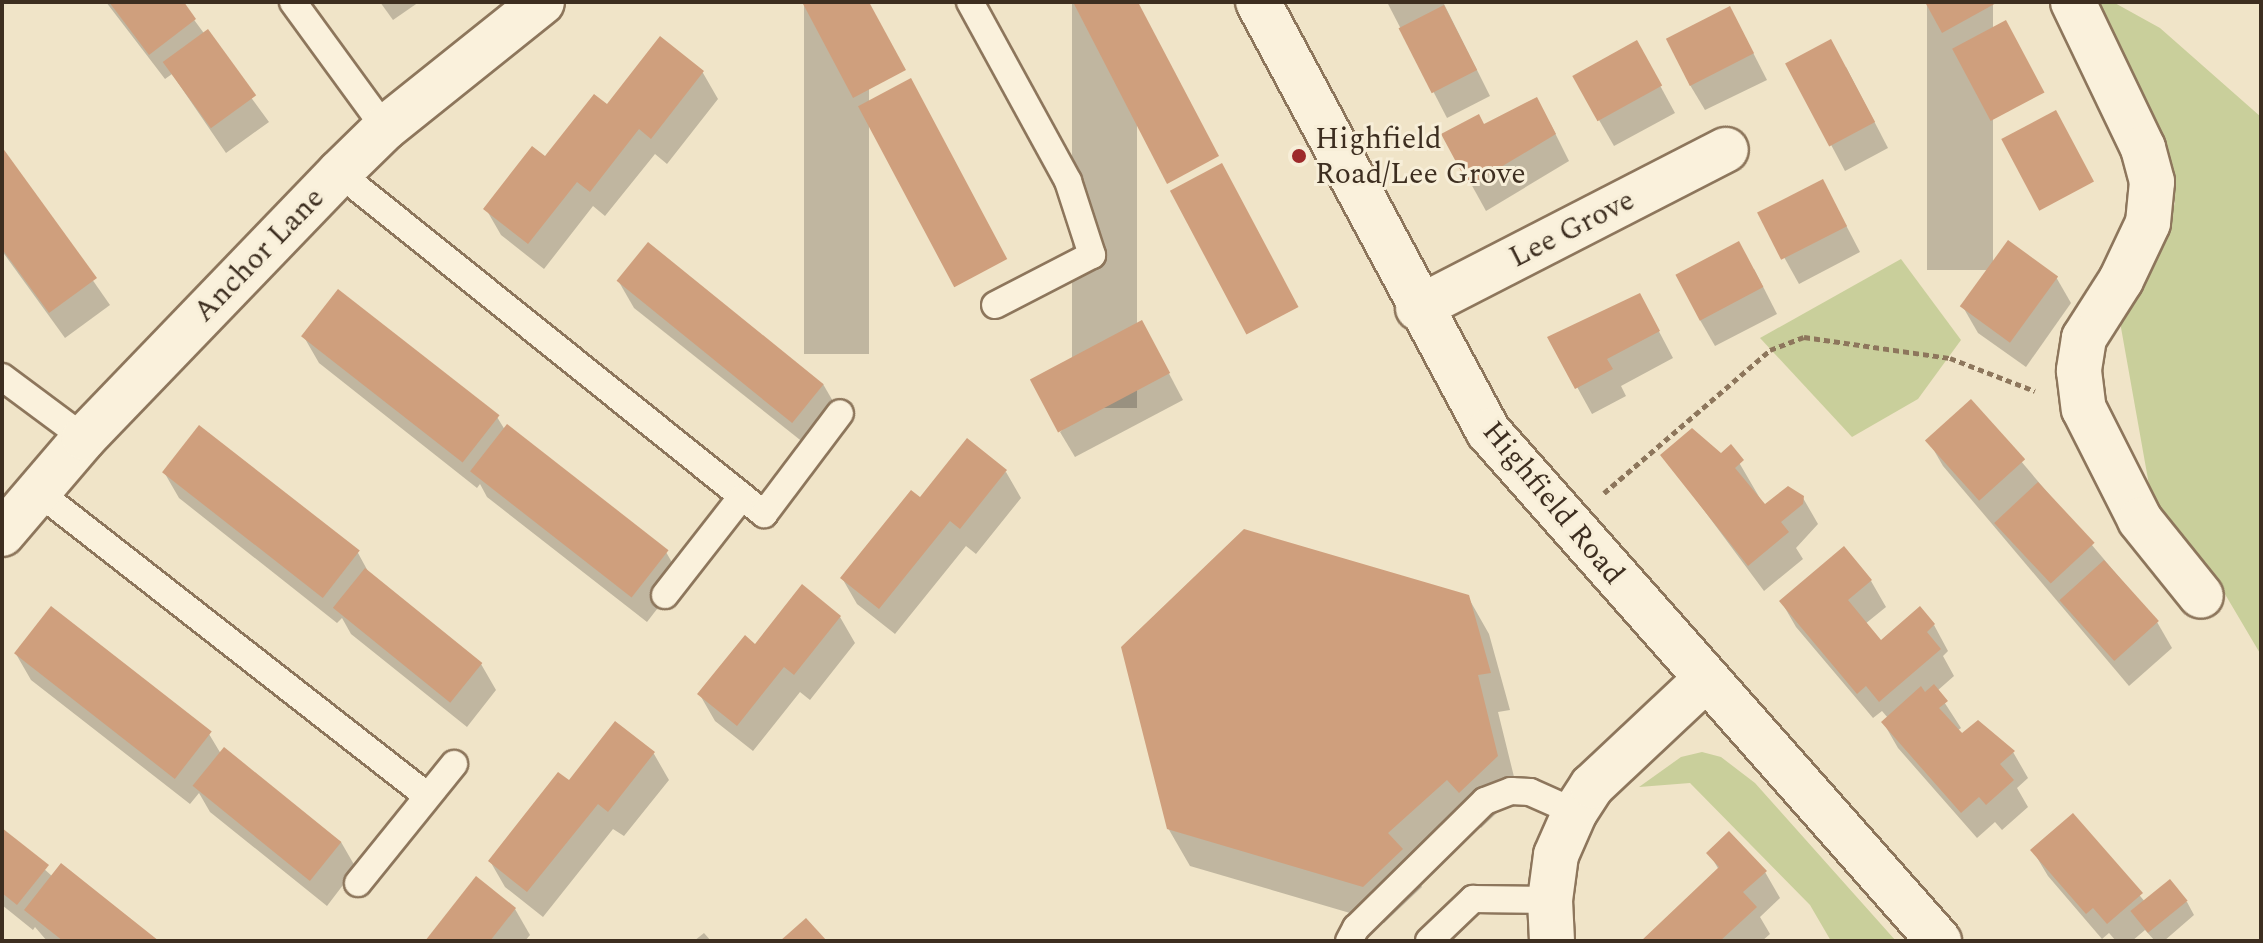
<!DOCTYPE html>
<html>
<head>
<meta charset="utf-8">
<style>
  body { margin:0 }
  #map { position:relative; width:2263px; height:943px; overflow:hidden; background:#f0e4c8; font-family:Spectral,serif }
  div>[style] { position:absolute }
  .green>* { inset:0; background:#c9cf9b }
  .shadow>* { inset:0; background:#0003; transform-origin:0 0 }
  .building>* { inset:0; background:#cf9f7d; transform-origin:0 0 }
  .path>* { height:5px; margin-top:-2.5px; transform-origin:0; background:repeating-linear-gradient(90deg,#8d765c 0 6px,transparent 0 10px) }
  .roads { filter:drop-shadow(2px 0 #8d765c) drop-shadow(-2px 0 #8d765c) drop-shadow(0 2px #8d765c) drop-shadow(0 -2px #8d765c) }
  .service>* { height:26px; margin:-13px; padding:0 13px; transform-origin:13px; border-radius:13px; background:#faf1dc }
  .minor>* { height:44px; margin:-22px; padding:0 22px; transform-origin:22px; border-radius:22px; background:#faf1dc }
  .tertiary>* { height:44px; margin:-22px; padding:0 22px; transform-origin:22px; border-radius:22px; background:#faf1dc }
  .dots>* { width:22px; height:22px; translate:-50% -50%; box-sizing:border-box; border:4px solid #f7eed8; border-radius:50% }
  span { translate:-50% -50%; white-space:nowrap; text-align:center; line-height:1.15; -webkit-text-stroke:6px #f7eed8; paint-order:stroke }
  .poi-label { font-size:30px; color:#3d2e20 }
  .left { translate:0 -50%; text-align:left }
  .street-label { font-size:30px; color:#3d2e20 }
  .frame { position:absolute; inset:0; border:4px solid #3d2e20; pointer-events:none }
</style>
</head>
<body>
<div id="map">
  <div class="green">
    <i style="clip-path:polygon(2096px 2px,2113px 2px,2160px 28px,2261px 117px,2261px 655px,2219px 584px,2154px 513px,2120px 322px,2150px 272px,2175px 203px,2171px 163px)"></i>
    <i style="clip-path:polygon(1901px 259px,1961px 340px,1918px 399px,1852px 437px,1760px 338px)"></i>
    <i style="clip-path:polygon(1702px 752px,1721px 757px,1755px 783px,1896px 941px,1831px 941px,1810px 905px,1690px 783px,1639px 787px,1681px 757px)"></i>
  </div>
  <div class="shadow">
    <i style="clip-path:polygon(106px 2px,181px 2px,269px 122px,226px 153px,172px 74px,165px 79px)"></i>
    <i style="clip-path:polygon(380px 2px,419px 2px,393px 20px)"></i>
    <i style="left:804px;top:2px;width:65px;height:352px"></i>
    <i style="left:1072px;top:2px;width:65px;height:406px"></i>
    <i style="clip-path:polygon(1387px 2px,1443px 2px,1490px 96px,1447px 118px)"></i>
    <i style="left:1927px;top:2px;width:66px;height:268px"></i>
    <i style="clip-path:polygon(1744px 35px,1767px 80px,1705px 110px,1690px 85px)"></i>
    <i style="clip-path:polygon(660px 39px,703px 73px,718px 99px,667px 164px,655px 154px,605px 216px,593px 206px,544px 269px,501px 235px,486px 209px,607px 107px)"></i>
    <i style="clip-path:polygon(1788px 64px,1846px 67px,1888px 148px,1845px 171px)"></i>
    <i style="clip-path:polygon(1651px 69px,1675px 113px,1614px 146px,1599px 120px)"></i>
    <i style="clip-path:polygon(1551px 125px,1569px 161px,1486px 211px,1444px 135px,1483px 126px)"></i>
    <i style="clip-path:polygon(2px 150px,110px 305px,65px 338px,2px 251px)"></i>
    <i style="clip-path:polygon(1837px 208px,1860px 252px,1799px 284px,1760px 214px)"></i>
    <i style="clip-path:polygon(1754px 269px,1777px 314px,1715px 346px,1700px 320px)"></i>
    <i style="clip-path:polygon(2056px 277px,2071px 303px,2026px 367px,1978px 333px,1963px 307px)"></i>
    <i style="clip-path:polygon(619px 282px,823px 384px,838px 410px,809px 447px,634px 308px)"></i>
    <i style="clip-path:polygon(1654px 322px,1673px 358px,1621px 386px,1626px 396px,1592px 414px,1550px 338px)"></i>
    <i style="clip-path:polygon(304px 337px,497px 417px,505px 430px,666px 552px,681px 578px,647px 622px,487px 497px,480px 484px,477px 488px,319px 363px)"></i>
    <i style="clip-path:polygon(1156px 349px,1183px 400px,1075px 457px,1060px 432px)"></i>
    <i style="clip-path:polygon(1971px 402px,2157px 622px,2172px 648px,2129px 686px,1943px 466px,1928px 440px)"></i>
    <i style="clip-path:polygon(1730px 447px,1765px 507px,1803px 498px,1818px 524px,1796px 548px,1803px 559px,1764px 591px,1663px 455px,1721px 455px)"></i>
    <i style="clip-path:polygon(164px 472px,358px 553px,370px 575px,481px 664px,496px 690px,467px 727px,351px 634px,342px 618px,337px 623px,179px 498px)"></i>
    <i style="clip-path:polygon(1006px 472px,1021px 498px,976px 554px,966px 546px,895px 634px,857px 604px,842px 578px,920px 500px)"></i>
    <i style="clip-path:polygon(1871px 581px,1886px 607px,1865px 624px,1880px 643px,1934px 625px,1948px 651px,1943px 656px,1954px 676px,1937px 691px,1961px 728px,1957px 731px,2013px 752px,2028px 778px,2017px 788px,2028px 807px,2002px 830px,1995px 822px,1977px 838px,1898px 748px,1883px 722px,1888px 718px,1882px 711px,1873px 718px,1796px 627px,1781px 601px)"></i>
    <i style="clip-path:polygon(1468px 597px,1489px 634px,1510px 710px,1498px 712px,1518px 793px,1481px 828px,1469px 815px,1411px 867px,1422px 887px,1384px 923px,1190px 866px,1168px 828px)"></i>
    <i style="clip-path:polygon(840px 617px,855px 643px,810px 700px,800px 692px,753px 751px,715px 721px,700px 695px,755px 646px)"></i>
    <i style="clip-path:polygon(16px 654px,209px 734px,221px 754px,341px 842px,356px 868px,327px 906px,210px 812px,199px 793px,190px 804px,31px 680px)"></i>
    <i style="clip-path:polygon(615px 724px,654px 754px,669px 780px,624px 836px,613px 829px,543px 917px,505px 887px,490px 861px,569px 783px)"></i>
    <i style="clip-path:polygon(2073px 816px,2146px 903px,2187px 902px,2194px 915px,2164px 941px,2155px 941px,2145px 930px,2132px 941px,2116px 941px,2109px 933px,2102px 939px,2048px 876px,2033px 851px)"></i>
    <i style="clip-path:polygon(2px 831px,53px 877px,156px 941px,47px 941px,35px 927px,33px 930px,2px 905px)"></i>
    <i style="clip-path:polygon(1709px 853px,1765px 872px,1780px 898px,1760px 917px,1770px 934px,1762px 941px,1643px 941px,1719px 870px)"></i>
    <i style="clip-path:polygon(515px 909px,530px 935px,525px 941px,427px 941px)"></i>
    <i style="clip-path:polygon(704px 933px,711px 941px,694px 941px)"></i>
  </div>
  <div class="building">
    <i style="clip-path:polygon(109px 2px,184px 2px,196px 19px,149px 55px)"></i>
    <i style="clip-path:polygon(802px 2px,869px 2px,906px 70px,853px 98px)"></i>
    <i style="clip-path:polygon(1073px 2px,1138px 2px,1219px 156px,1167px 184px)"></i>
    <i style="clip-path:polygon(1925px 2px,1998px 2px,1942px 33px)"></i>
    <i style="left:1444px;top:5px;width:73px;height:51px;rotate:63deg"></i>
    <i style="left:1730px;top:6px;width:53px;height:72px;rotate:63deg"></i>
    <i style="left:2006px;top:20px;width:82px;height:61px;rotate:62deg"></i>
    <i style="left:208px;top:29px;width:82px;height:56px;rotate:54deg"></i>
    <i style="clip-path:polygon(660px 36px,704px 71px,651px 139px,639px 129px,590px 192px,577px 182px,528px 244px,483px 209px,532px 146px,545px 156px,594px 94px,607px 104px)"></i>
    <i style="left:1831px;top:39px;width:94px;height:52px;rotate:62deg"></i>
    <i style="left:1637px;top:40px;width:52px;height:74px;rotate:61deg"></i>
    <i style="left:911px;top:78px;width:205px;height:60px;rotate:62deg"></i>
    <i style="clip-path:polygon(1537px 97px,1556px 134px,1469px 186px,1441px 134px,1479px 114px,1484px 124px)"></i>
    <i style="left:2056px;top:110px;width:81px;height:62px;rotate:62deg"></i>
    <i style="clip-path:polygon(2px 147px,97px 278px,49px 313px,2px 249px)"></i>
    <i style="left:1222px;top:163px;width:163px;height:59px;rotate:62deg"></i>
    <i style="left:1823px;top:179px;width:53px;height:74px;rotate:63deg"></i>
    <i style="left:2008px;top:240px;width:62px;height:82px;rotate:36deg"></i>
    <i style="left:1739px;top:241px;width:52px;height:72px;rotate:62deg"></i>
    <i style="left:648px;top:242px;width:226px;height:50px;rotate:39deg"></i>
    <i style="left:338px;top:289px;width:205px;height:60px;rotate:38deg"></i>
    <i style="clip-path:polygon(1640px 293px,1660px 331px,1607px 359px,1613px 369px,1575px 389px,1547px 337px)"></i>
    <i style="left:1142px;top:320px;width:60px;height:127px;rotate:62deg"></i>
    <i style="left:1971px;top:399px;width:81px;height:62px;rotate:48deg"></i>
    <i style="left:507px;top:424px;width:205px;height:60px;rotate:38deg"></i>
    <i style="left:199px;top:425px;width:204px;height:60px;rotate:38deg"></i>
    <i style="clip-path:polygon(1692px 428px,1721px 453px,1731px 444px,1744px 460px,1735px 468px,1765px 504px,1788px 486px,1804px 496px,1803px 504px,1781px 522px,1789px 532px,1748px 566px,1660px 455px)"></i>
    <i style="clip-path:polygon(967px 438px,1007px 470px,960px 529px,950px 521px,879px 609px,840px 578px,911px 490px,920px 497px)"></i>
    <i style="left:2038px;top:482px;width:83px;height:60px;rotate:47deg"></i>
    <i style="clip-path:polygon(1244px 529px,1469px 595px,1491px 673px,1478px 675px,1498px 756px,1459px 793px,1447px 780px,1388px 833px,1403px 849px,1363px 887px,1167px 829px,1121px 647px)"></i>
    <i style="clip-path:polygon(1844px 546px,1872px 580px,1848px 600px,1881px 640px,1920px 606px,1935px 624px,1927px 632px,1941px 649px,1879px 702px,1866px 686px,1857px 694px,1779px 601px)"></i>
    <i style="left:2104px;top:560px;width:82px;height:60px;rotate:48deg"></i>
    <i style="left:365px;top:568px;width:151px;height:51px;rotate:39deg"></i>
    <i style="clip-path:polygon(802px 584px,841px 616px,794px 675px,784px 667px,737px 726px,697px 694px,745px 635px,755px 644px)"></i>
    <i style="left:51px;top:606px;width:204px;height:60px;rotate:38deg"></i>
    <i style="clip-path:polygon(1934px 684px,1948px 701px,1939px 708px,1962px 733px,1978px 720px,2015px 751px,2000px 764px,2014px 780px,1986px 805px,1979px 797px,1961px 813px,1881px 722px,1921px 686px,1925px 692px)"></i>
    <i style="clip-path:polygon(615px 721px,655px 752px,608px 812px,598px 804px,527px 892px,488px 861px,558px 772px,569px 780px)"></i>
    <i style="left:224px;top:747px;width:151px;height:50px;rotate:39deg"></i>
    <i style="clip-path:polygon(2073px 813px,2143px 893px,2107px 924px,2093px 908px,2086px 914px,2030px 850px)"></i>
    <i style="clip-path:polygon(2px 828px,49px 865px,17px 905px,2px 893px)"></i>
    <i style="clip-path:polygon(1729px 831px,1767px 871px,1743px 892px,1757px 907px,1720px 941px,1641px 941px,1719px 867px,1706px 853px)"></i>
    <i style="clip-path:polygon(61px 863px,125px 914px,159px 941px,63px 941px,24px 910px)"></i>
    <i style="clip-path:polygon(476px 876px,516px 908px,490px 941px,425px 941px)"></i>
    <i style="left:2170px;top:879px;width:28px;height:51px;rotate:51deg"></i>
    <i style="clip-path:polygon(806px 918px,827px 941px,780px 941px)"></i>
  </div>
  <div class="path">
    <i style="left:1604px;top:493px;width:219px;rotate:-40.7deg"></i>
    <i style="left:1770px;top:350px;width:36px;rotate:-21deg"></i>
    <i style="left:1804px;top:337px;width:148px;rotate:8.2deg"></i>
    <i style="left:1950px;top:358px;width:91px;rotate:21.2deg"></i>
  </div>
  <div class="roads">
    <div class="service">
      <i style="left:293px;top:2px;width:156px;rotate:53.9deg"></i>
      <i style="left:970px;top:2px;width:204px;rotate:61.3deg"></i>
      <i style="left:1068px;top:181px;width:78px;rotate:72deg"></i>
      <i style="left:1092px;top:255px;width:109px;rotate:152.7deg"></i>
      <i style="left:339px;top:173px;width:545px;rotate:38.74deg"></i>
      <i style="left:764px;top:514px;width:126px;rotate:-53deg"></i>
      <i style="left:2px;top:377px;width:102px;rotate:36.6deg"></i>
      <i style="left:37px;top:491px;width:495px;rotate:38deg"></i>
      <i style="left:665px;top:595px;width:122px;rotate:-52deg"></i>
      <i style="left:358px;top:883px;width:153px;rotate:-51.1deg"></i>
      <i style="left:1349px;top:941px;width:15px;rotate:-62deg"></i>
      <i style="left:1356px;top:928px;width:181px;rotate:-44.6deg"></i>
      <i style="left:1485px;top:801px;width:28px;rotate:-21deg"></i>
      <i style="left:1511px;top:791px;width:19px;rotate:3deg"></i>
      <i style="left:1530px;top:792px;width:49px;rotate:24deg"></i>
      <i style="left:1429px;top:941px;width:61px;rotate:-43.7deg"></i>
      <i style="left:1473px;top:899px;width:77px;rotate:0.7deg"></i>
    </div>
    <div class="minor">
      <i style="left:2073px;top:2px;width:162px;rotate:64.4deg"></i>
      <i style="left:2143px;top:148px;width:35px;rotate:75deg"></i>
      <i style="left:2152px;top:182px;width:41px;rotate:95.6deg"></i>
      <i style="left:2148px;top:223px;width:63px;rotate:115.3deg"></i>
      <i style="left:2121px;top:280px;width:69px;rotate:122.5deg"></i>
      <i style="left:2084px;top:338px;width:33px;rotate:99deg"></i>
      <i style="left:2079px;top:371px;width:38px;rotate:83deg"></i>
      <i style="left:2084px;top:409px;width:124px;rotate:63.2deg"></i>
      <i style="left:2140px;top:520px;width:97px;rotate:51.2deg"></i>
      <i style="left:1418px;top:308px;width:346px;rotate:-27.2deg"></i>
      <i style="left:2px;top:534px;width:126px;rotate:-49.5deg"></i>
      <i style="left:84px;top:438px;width:368px;rotate:-46.1deg"></i>
      <i style="left:339px;top:173px;width:64px;rotate:-44.4deg"></i>
      <i style="left:385px;top:128px;width:201px;rotate:-38.7deg"></i>
      <i style="left:1552px;top:941px;width:41px;rotate:-92.8deg"></i>
      <i style="left:1550px;top:900px;width:45px;rotate:-82.4deg"></i>
      <i style="left:1556px;top:855px;width:47px;rotate:-66.2deg"></i>
      <i style="left:1575px;top:812px;width:31px;rotate:-57deg"></i>
      <i style="left:1592px;top:786px;width:155px;rotate:-43.2deg"></i>
    </div>
    <div class="tertiary">
      <i style="left:1258px;top:2px;width:487px;rotate:61.8deg"></i>
      <i style="left:1488px;top:431px;width:681px;rotate:48.51deg"></i>
    </div>
  </div>
  <div class="dots">
    <i style="left:1299px;top:156px;background:#9e2a2b"></i>
  </div>
  <div class="poi-label">
    <span class="left" style="left:1315px;top:156px">Highfield<br>Road/Lee Grove</span>
  </div>
  <div class="street-label">
    <span style="left:1572px;top:229px;rotate:-27deg">Lee Grove</span>
    <span style="left:259px;top:255px;rotate:-46deg">Anchor Lane</span>
    <span style="left:1553px;top:503px;rotate:50deg">Highfield Road</span>
  </div>
  <div class="frame"></div>
</div>
</body>
</html>
